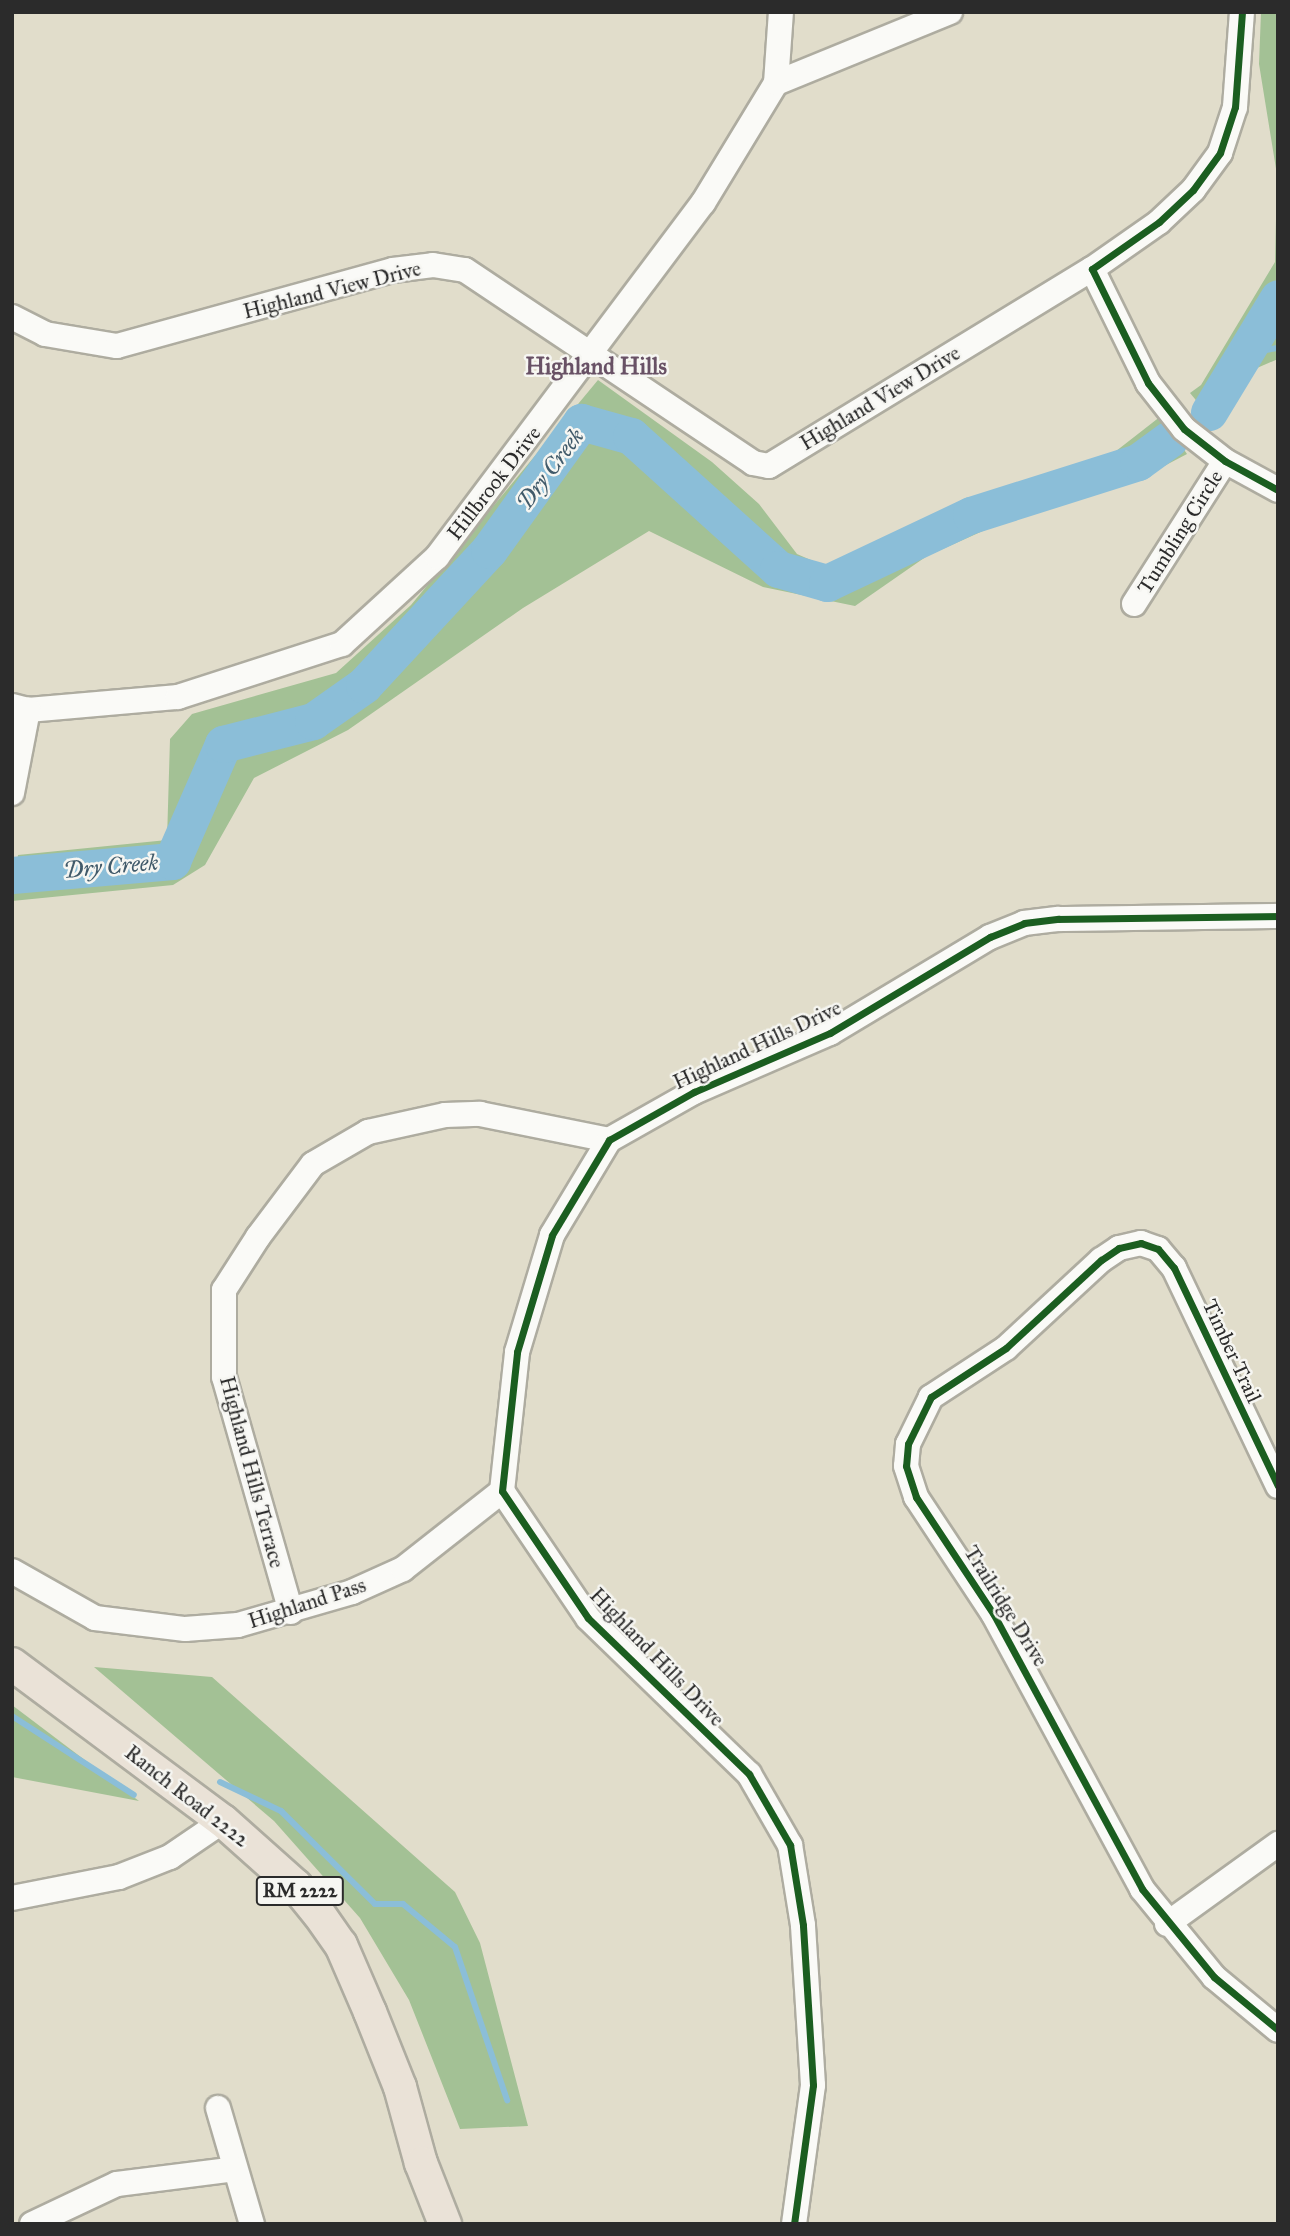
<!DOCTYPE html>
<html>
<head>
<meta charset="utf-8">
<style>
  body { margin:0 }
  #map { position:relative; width:1290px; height:2236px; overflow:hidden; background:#e1ddcb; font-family:"IM FELL Great Primer",serif }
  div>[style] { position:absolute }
  .forest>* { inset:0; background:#a3c195 }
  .stream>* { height:6px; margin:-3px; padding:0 3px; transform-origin:3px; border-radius:3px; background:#8bbed8 }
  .river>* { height:37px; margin:-18.5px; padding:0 18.5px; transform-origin:18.5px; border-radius:18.5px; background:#8bbed8 }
  .roads { filter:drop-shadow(2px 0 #aeaca0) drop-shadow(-2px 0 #aeaca0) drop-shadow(0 2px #aeaca0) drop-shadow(0 -2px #aeaca0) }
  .minor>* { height:24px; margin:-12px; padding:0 12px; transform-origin:12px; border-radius:12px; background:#fafaf7 }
  .major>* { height:32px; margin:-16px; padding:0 16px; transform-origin:16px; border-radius:16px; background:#eae2d7 }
  .cycleway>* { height:7px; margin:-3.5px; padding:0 3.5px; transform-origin:3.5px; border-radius:3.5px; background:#1b5e20 }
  span { translate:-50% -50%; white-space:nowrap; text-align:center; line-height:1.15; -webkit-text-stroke:5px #f6f6f2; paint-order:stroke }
  .shield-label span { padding:2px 5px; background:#f6f6f2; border:2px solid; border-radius:5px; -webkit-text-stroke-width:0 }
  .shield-label { font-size:19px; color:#2b2b2b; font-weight:700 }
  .street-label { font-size:21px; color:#2b2b2b }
  .neighbourhood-label { font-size:23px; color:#685165; font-weight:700 }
  .water-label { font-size:23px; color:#405a6a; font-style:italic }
  .frame { position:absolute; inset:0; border:14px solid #2b2b2b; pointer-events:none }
</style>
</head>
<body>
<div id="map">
  <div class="forest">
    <i style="clip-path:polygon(1261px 12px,1278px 12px,1278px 359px,1250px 371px,1219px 428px,1190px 393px,1201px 385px,1275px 262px,1277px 175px,1259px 64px)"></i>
    <i style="clip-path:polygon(598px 380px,712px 462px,759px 504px,797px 554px,829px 568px,1013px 484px,1102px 462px,1161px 416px,1187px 454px,1147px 475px,1050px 501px,927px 556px,855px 606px,763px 587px,649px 531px,523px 608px,348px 730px,254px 778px,205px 865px,173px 885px,12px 901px,18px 855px,167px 840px,170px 739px,192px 714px,336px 673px,411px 605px)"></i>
    <i style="clip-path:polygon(94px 1667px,212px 1677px,455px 1892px,480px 1943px,528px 2126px,460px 2129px,409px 2000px,360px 1918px,274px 1821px)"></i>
    <i style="clip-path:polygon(12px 1705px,139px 1801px,12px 1777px)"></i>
  </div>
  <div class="stream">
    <i style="left:1243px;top:354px;width:36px;rotate:-10deg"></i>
    <i style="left:12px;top:1716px;width:145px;rotate:32.9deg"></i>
    <i style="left:220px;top:1782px;width:68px;rotate:25.4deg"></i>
    <i style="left:281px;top:1811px;width:132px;rotate:44.7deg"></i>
    <i style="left:375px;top:1904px;width:28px"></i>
    <i style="left:403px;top:1904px;width:67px;rotate:39.6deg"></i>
    <i style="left:455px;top:1947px;width:162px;rotate:71.2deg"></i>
  </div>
  <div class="river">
    <i style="left:1209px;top:412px;width:133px;rotate:-58.8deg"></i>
    <i style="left:12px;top:875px;width:161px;rotate:-5deg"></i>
    <i style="left:172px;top:861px;width:128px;rotate:-66.4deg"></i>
    <i style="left:223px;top:744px;width:93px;rotate:-14.3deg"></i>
    <i style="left:313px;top:721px;width:62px;rotate:-35.2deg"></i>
    <i style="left:364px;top:685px;width:184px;rotate:-47.2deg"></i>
    <i style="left:489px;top:550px;width:158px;rotate:-54.3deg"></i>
    <i style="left:581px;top:422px;width:52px;rotate:15.6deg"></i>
    <i style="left:631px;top:436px;width:198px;rotate:42.1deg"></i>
    <i style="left:778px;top:569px;width:51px;rotate:15.9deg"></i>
    <i style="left:827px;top:583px;width:159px;rotate:-25.3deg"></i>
    <i style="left:971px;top:515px;width:175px;rotate:-17.6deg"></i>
    <i style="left:1138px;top:462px;width:39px;rotate:-36deg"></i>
  </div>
  <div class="roads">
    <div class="minor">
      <i style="left:776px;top:83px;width:188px;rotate:-22.2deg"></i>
      <i style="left:1092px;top:269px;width:127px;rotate:63.8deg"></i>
      <i style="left:1148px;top:383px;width:58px;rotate:52deg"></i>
      <i style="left:1184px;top:429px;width:52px;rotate:38deg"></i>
      <i style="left:1225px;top:461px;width:60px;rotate:28.7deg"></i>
      <i style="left:12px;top:317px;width:37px;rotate:27deg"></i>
      <i style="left:45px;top:334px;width:73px;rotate:9.5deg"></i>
      <i style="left:117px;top:346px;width:286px;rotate:-15.4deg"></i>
      <i style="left:393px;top:270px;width:40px;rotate:-7.1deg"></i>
      <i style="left:433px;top:265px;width:32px;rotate:9deg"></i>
      <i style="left:465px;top:270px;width:347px;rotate:33.8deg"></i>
      <i style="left:753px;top:463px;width:16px;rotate:11deg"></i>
      <i style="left:769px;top:466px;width:378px;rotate:-31.4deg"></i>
      <i style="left:1092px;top:269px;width:82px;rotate:-35deg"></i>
      <i style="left:1159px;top:222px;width:47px;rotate:-43.3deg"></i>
      <i style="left:1193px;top:190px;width:46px;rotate:-53.9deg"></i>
      <i style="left:1220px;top:153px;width:48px;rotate:-71.9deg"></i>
      <i style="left:1235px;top:107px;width:95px;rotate:-85.8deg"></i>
      <i style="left:1134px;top:604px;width:169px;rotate:-57.5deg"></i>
      <i style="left:12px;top:706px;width:16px;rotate:14deg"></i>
      <i style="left:28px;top:710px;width:151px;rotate:-5deg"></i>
      <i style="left:178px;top:697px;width:172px;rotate:-17.9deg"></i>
      <i style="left:342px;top:644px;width:129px;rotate:-42.5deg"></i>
      <i style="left:437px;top:557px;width:443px;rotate:-53.1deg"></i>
      <i style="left:703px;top:203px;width:140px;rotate:-58.7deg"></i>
      <i style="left:776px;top:83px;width:71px;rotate:-86deg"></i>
      <i style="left:12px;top:793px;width:85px;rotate:-79.1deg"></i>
      <i style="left:1278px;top:1486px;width:242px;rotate:-115.5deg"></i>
      <i style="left:1174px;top:1268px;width:25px;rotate:-130deg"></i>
      <i style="left:1158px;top:1249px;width:18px;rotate:-161deg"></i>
      <i style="left:1141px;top:1243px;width:23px;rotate:167deg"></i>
      <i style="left:1119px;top:1248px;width:22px;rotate:146deg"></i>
      <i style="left:1101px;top:1260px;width:129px;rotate:137.2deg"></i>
      <i style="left:1006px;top:1348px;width:90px;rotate:146.8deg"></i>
      <i style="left:931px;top:1397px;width:52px;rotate:116.1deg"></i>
      <i style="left:908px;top:1444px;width:22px;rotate:95deg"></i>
      <i style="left:906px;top:1466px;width:33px;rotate:72deg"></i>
      <i style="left:916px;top:1497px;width:141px;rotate:56.5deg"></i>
      <i style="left:994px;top:1615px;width:311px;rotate:61.6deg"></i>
      <i style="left:1142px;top:1889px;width:114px;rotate:50.7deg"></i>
      <i style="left:1214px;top:1977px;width:83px;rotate:39.6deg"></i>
      <i style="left:12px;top:1571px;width:95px;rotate:29.5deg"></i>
      <i style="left:95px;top:1618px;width:91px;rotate:7deg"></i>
      <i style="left:185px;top:1629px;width:53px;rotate:-4.3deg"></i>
      <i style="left:238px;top:1625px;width:119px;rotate:-16.1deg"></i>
      <i style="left:352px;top:1592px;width:56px;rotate:-24.3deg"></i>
      <i style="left:403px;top:1569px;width:126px;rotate:-38.2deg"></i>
      <i style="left:291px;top:1612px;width:244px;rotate:-105.9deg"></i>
      <i style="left:224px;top:1377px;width:87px;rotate:-90deg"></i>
      <i style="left:224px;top:1290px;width:63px;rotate:-57.3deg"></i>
      <i style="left:258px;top:1237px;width:91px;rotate:-53deg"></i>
      <i style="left:313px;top:1164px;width:64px;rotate:-30.2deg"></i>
      <i style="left:368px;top:1132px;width:79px;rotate:-12.4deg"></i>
      <i style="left:445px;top:1115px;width:35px;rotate:-2deg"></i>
      <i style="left:480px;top:1114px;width:132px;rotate:11.4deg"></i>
      <i style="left:12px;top:1898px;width:109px;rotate:-11.1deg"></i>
      <i style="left:119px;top:1877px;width:55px;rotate:-21.4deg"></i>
      <i style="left:170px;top:1857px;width:64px;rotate:-34.2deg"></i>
      <i style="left:1167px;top:1924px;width:137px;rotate:-35.8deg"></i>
      <i style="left:218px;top:2108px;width:121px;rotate:73.7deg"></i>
      <i style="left:32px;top:2224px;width:94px;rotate:-25.2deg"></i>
      <i style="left:117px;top:2184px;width:119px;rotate:-7.2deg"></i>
      <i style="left:794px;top:2224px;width:140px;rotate:-82.2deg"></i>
      <i style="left:813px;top:2085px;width:160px;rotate:-93.6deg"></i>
      <i style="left:803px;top:1925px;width:81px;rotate:-99.2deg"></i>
      <i style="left:790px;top:1845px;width:82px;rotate:-120deg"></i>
      <i style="left:749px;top:1774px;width:224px;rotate:-135.9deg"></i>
      <i style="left:588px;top:1618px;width:153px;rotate:-124.1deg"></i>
      <i style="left:502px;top:1491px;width:140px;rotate:-83.8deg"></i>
      <i style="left:517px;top:1352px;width:122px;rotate:-73.3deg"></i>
      <i style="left:552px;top:1235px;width:111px;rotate:-59deg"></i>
      <i style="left:609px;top:1140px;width:98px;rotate:-29.5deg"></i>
      <i style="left:694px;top:1092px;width:148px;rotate:-23.5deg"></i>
      <i style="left:830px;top:1033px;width:187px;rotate:-31deg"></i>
      <i style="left:990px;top:937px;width:37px;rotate:-22deg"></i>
      <i style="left:1024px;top:923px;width:35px;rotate:-7deg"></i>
      <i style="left:1059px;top:919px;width:219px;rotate:-0.8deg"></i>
    </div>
    <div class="major">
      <i style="left:12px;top:1664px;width:263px;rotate:36.7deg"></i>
      <i style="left:223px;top:1821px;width:98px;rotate:41.7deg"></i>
      <i style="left:296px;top:1886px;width:36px;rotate:51deg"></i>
      <i style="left:319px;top:1914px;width:38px;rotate:55deg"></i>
      <i style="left:341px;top:1945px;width:73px;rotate:66.6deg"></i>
      <i style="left:370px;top:2012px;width:81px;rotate:68.2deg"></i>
      <i style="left:400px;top:2087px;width:79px;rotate:74.6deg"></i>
      <i style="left:421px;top:2163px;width:66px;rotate:68.5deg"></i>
    </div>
  </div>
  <div class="cycleway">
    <i style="left:1242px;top:12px;width:95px;rotate:94.2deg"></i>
    <i style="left:1235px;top:107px;width:48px;rotate:108.1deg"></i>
    <i style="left:1220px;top:153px;width:46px;rotate:126.1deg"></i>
    <i style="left:1193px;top:190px;width:47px;rotate:136.7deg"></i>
    <i style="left:1159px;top:222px;width:82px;rotate:145deg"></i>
    <i style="left:1092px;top:269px;width:127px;rotate:63.8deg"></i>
    <i style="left:1148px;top:383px;width:58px;rotate:52deg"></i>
    <i style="left:1184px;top:429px;width:52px;rotate:38deg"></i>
    <i style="left:1225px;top:461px;width:60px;rotate:28.7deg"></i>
    <i style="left:1278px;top:1486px;width:242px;rotate:-115.5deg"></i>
    <i style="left:1174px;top:1268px;width:25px;rotate:-130deg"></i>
    <i style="left:1158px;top:1249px;width:18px;rotate:-161deg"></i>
    <i style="left:1141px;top:1243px;width:23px;rotate:167deg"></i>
    <i style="left:1119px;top:1248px;width:22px;rotate:146deg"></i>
    <i style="left:1101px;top:1260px;width:129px;rotate:137.2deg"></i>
    <i style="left:1006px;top:1348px;width:90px;rotate:146.8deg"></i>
    <i style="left:931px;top:1397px;width:52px;rotate:116.1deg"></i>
    <i style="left:908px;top:1444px;width:22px;rotate:95deg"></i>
    <i style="left:906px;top:1466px;width:33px;rotate:72deg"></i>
    <i style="left:916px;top:1497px;width:141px;rotate:56.5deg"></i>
    <i style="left:994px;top:1615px;width:311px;rotate:61.6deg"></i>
    <i style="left:1142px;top:1889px;width:114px;rotate:50.7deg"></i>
    <i style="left:1214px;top:1977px;width:83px;rotate:39.6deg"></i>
    <i style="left:794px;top:2224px;width:140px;rotate:-82.2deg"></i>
    <i style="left:813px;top:2085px;width:160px;rotate:-93.6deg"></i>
    <i style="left:803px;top:1925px;width:81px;rotate:-99.2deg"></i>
    <i style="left:790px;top:1845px;width:82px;rotate:-120deg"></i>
    <i style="left:749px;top:1774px;width:224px;rotate:-135.9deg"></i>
    <i style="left:588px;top:1618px;width:153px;rotate:-124.1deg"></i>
    <i style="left:502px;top:1491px;width:140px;rotate:-83.8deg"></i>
    <i style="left:517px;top:1352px;width:122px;rotate:-73.3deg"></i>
    <i style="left:552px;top:1235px;width:111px;rotate:-59deg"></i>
    <i style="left:609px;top:1140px;width:98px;rotate:-29.5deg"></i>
    <i style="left:694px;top:1092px;width:148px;rotate:-23.5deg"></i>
    <i style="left:830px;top:1033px;width:187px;rotate:-31deg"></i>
    <i style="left:990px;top:937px;width:37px;rotate:-22deg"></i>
    <i style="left:1024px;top:923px;width:35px;rotate:-7deg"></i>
    <i style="left:1059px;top:919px;width:219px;rotate:-0.8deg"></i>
  </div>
  <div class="shield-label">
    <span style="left:300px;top:1891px">RM 2222</span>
  </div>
  <div class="street-label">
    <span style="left:332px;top:290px;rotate:-14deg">Highland View Drive</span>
    <span style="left:880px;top:398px;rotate:-31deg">Highland View Drive</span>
    <span style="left:494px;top:483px;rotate:-52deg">Hillbrook Drive</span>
    <span style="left:1180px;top:532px;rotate:-58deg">Tumbling Circle</span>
    <span style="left:757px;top:1045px;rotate:-25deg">Highland Hills Drive</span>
    <span style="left:1232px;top:1351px;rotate:65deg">Timber Trail</span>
    <span style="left:252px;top:1472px;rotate:75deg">Highland Hills Terrace</span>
    <span style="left:307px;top:1603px;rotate:-18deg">Highland Pass</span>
    <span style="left:1006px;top:1606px;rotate:58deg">Trailridge Drive</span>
    <span style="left:657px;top:1657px;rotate:46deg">Highland Hills Drive</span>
    <span style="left:187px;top:1796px;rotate:38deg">Ranch Road 2222</span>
  </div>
  <div class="neighbourhood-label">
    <span style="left:596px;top:366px">Highland Hills</span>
  </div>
  <div class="water-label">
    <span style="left:550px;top:469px;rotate:-53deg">Dry Creek</span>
    <span style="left:111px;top:866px;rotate:-5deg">Dry Creek</span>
  </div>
  <div class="frame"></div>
</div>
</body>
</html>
